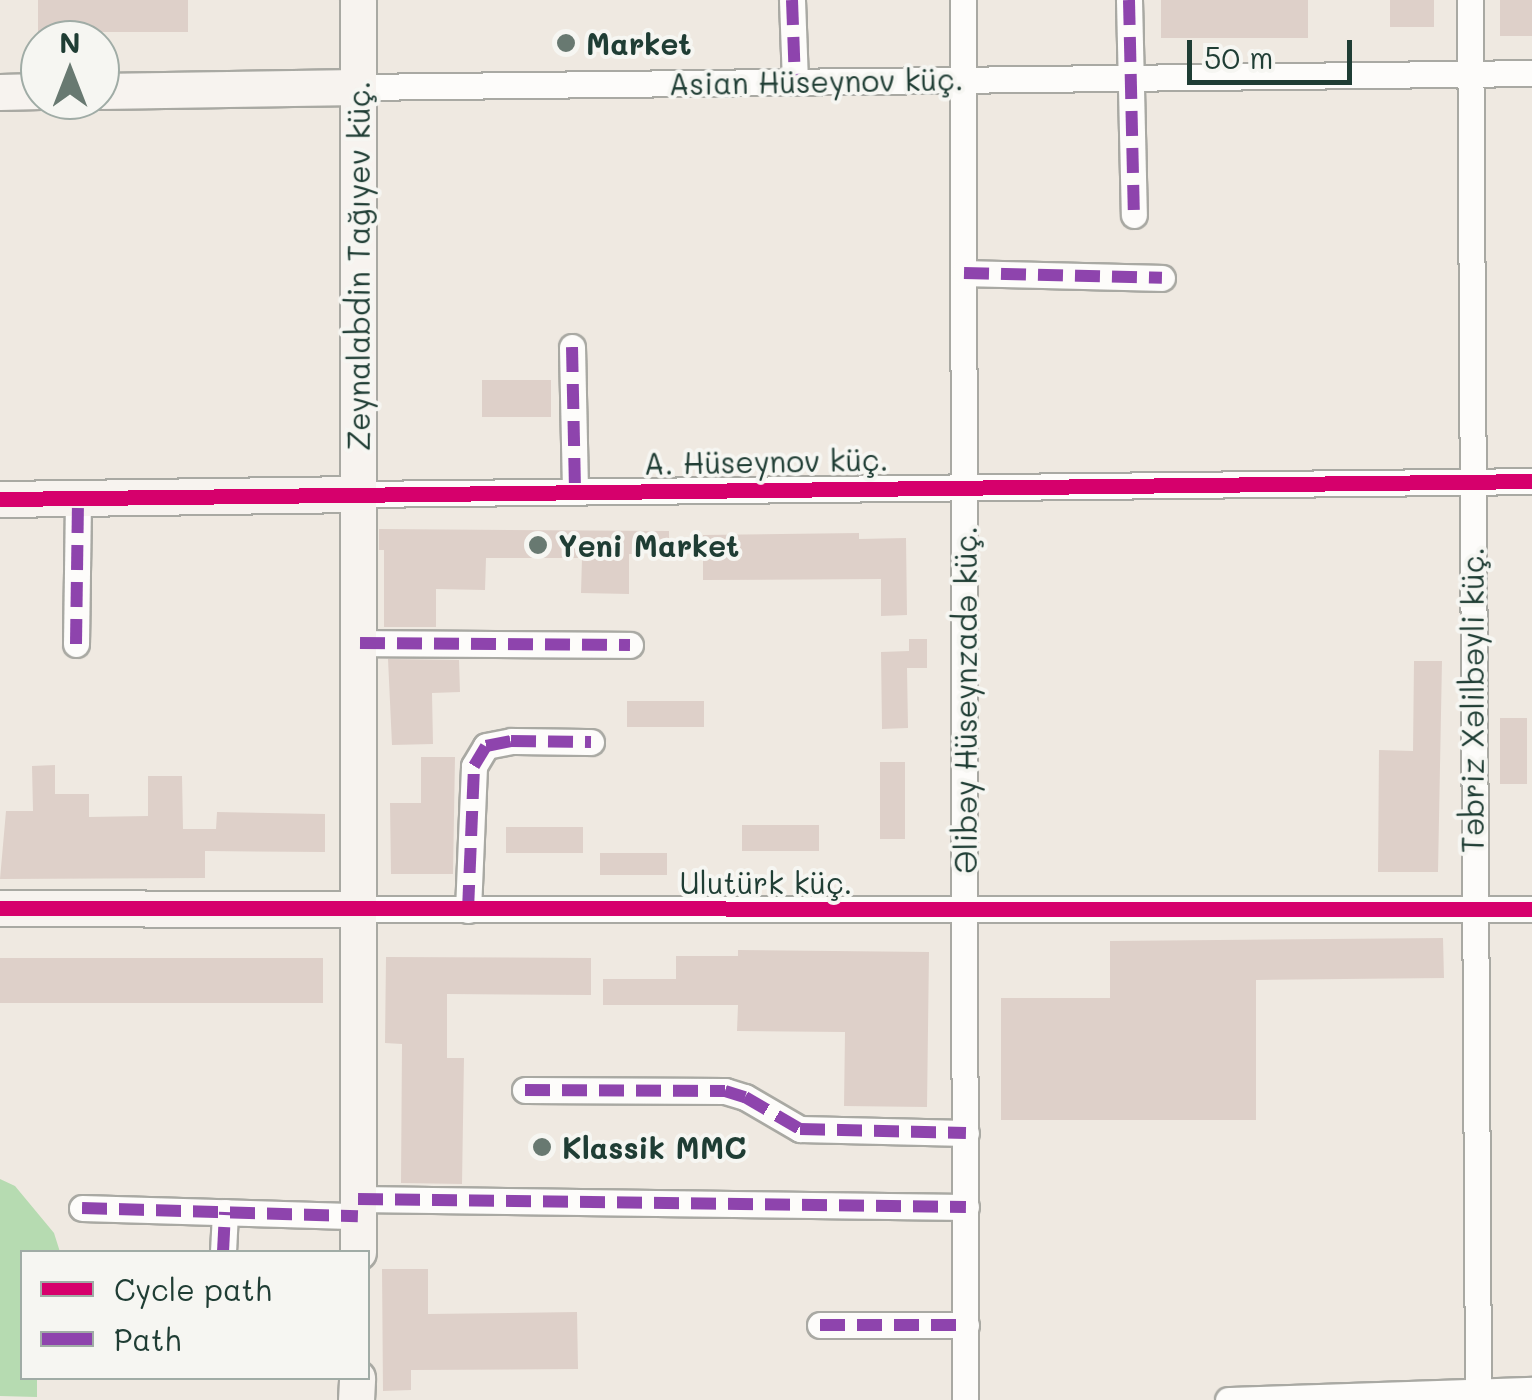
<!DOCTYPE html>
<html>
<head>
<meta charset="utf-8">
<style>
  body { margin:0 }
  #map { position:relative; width:1532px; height:1400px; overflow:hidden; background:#efe9e1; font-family:Mali,sans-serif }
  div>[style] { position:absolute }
  .green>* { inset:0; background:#b6dbb1 }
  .building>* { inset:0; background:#ded0c9; transform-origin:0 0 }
  .roads { filter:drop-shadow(2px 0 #a9a9a3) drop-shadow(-2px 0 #a9a9a3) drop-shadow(0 2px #a9a9a3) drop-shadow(0 -2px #a9a9a3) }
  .street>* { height:25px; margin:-12.5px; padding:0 12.5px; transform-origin:12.5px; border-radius:12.5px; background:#fdfcfa }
  .secondary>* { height:35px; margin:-17.5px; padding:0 17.5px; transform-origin:17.5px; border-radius:17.5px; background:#f7f3ef }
  .quiet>* { height:12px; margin-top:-6px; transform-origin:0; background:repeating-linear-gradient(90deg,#8e44ad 0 25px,transparent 0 37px) }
  .cycleway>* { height:15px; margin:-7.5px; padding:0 7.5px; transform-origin:7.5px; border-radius:7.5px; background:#d6006c }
  .dots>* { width:28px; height:28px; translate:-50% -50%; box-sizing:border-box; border:5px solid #f6f6f2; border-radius:50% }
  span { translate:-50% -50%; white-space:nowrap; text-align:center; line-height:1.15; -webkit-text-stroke:8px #f6f6f2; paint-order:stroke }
  .poi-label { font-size:30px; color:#1f3d34; font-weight:700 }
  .left { translate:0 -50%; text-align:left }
  .street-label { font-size:30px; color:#1f3d34 }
  .legend { position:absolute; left:20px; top:1250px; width:350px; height:130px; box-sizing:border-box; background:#f6f6f2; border:2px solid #a0aca6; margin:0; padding:12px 18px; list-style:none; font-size:30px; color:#1f3d34 }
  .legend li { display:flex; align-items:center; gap:20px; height:50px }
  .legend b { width:50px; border:2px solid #a0aca6 }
  .north { position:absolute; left:20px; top:20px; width:100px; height:100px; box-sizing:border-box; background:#f6f6f2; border:2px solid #a0aca6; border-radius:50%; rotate:0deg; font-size:28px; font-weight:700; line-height:40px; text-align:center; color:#1f3d34 }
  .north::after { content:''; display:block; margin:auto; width:35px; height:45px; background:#687971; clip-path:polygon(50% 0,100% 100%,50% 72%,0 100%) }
  .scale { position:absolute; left:1187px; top:40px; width:165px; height:45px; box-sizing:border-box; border:5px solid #1f3d34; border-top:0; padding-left:12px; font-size:30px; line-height:35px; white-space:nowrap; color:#1f3d34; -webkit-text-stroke:8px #f6f6f2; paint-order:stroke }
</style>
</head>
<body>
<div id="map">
  <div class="green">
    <i style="clip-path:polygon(0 1179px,15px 1186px,54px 1233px,60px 1252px,22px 1252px,22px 1378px,37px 1378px,37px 1397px,0 1396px)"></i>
  </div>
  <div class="building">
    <i style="left:38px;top:0;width:150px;height:32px"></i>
    <i style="left:1161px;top:0;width:147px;height:38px"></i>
    <i style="left:1390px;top:0;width:44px;height:27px"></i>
    <i style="left:1500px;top:0;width:32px;height:36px"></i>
    <i style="left:482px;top:380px;width:69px;height:37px"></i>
    <i style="clip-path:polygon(379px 529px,669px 531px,669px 554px,629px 554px,629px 594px,581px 593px,582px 558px,486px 558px,485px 590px,436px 589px,436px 627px,384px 627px,384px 550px,379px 550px)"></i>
    <i style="clip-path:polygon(859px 533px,859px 539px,906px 538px,907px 615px,881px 616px,881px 579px,703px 580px,703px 535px)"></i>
    <i style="clip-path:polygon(909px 639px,927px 639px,927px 668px,907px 668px,908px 728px,882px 729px,881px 652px,909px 651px)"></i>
    <i style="clip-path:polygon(388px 659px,459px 660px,460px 692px,432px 693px,433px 744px,392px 745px)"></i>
    <i style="clip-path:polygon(1414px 661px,1442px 661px,1438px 872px,1378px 872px,1379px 750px,1413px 751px)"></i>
    <i style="left:704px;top:701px;width:26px;height:77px;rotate:90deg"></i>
    <i style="left:1500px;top:718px;width:27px;height:66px"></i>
    <i style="clip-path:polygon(421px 757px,455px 757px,453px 874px,391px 874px,390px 803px,421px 803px)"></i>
    <i style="left:880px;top:762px;width:25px;height:77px"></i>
    <i style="clip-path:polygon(55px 765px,55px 794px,89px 794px,89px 817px,148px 816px,148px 776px,182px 776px,183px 829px,216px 829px,217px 812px,325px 814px,325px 852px,205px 851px,205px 878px,0 879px,6px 811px,33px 811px,32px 766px)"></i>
    <i style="left:742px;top:825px;width:77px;height:26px"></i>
    <i style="left:583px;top:827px;width:26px;height:77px;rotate:90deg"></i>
    <i style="left:600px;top:853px;width:67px;height:22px"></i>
    <i style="clip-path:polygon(1443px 938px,1444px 978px,1256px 980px,1256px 1120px,1001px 1120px,1001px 998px,1110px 998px,1110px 941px)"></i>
    <i style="clip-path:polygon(738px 950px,929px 952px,927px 1107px,844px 1106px,845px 1032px,737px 1031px,738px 1005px,603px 1005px,603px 979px,676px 979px,676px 956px,738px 956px)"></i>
    <i style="clip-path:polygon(386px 957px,591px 958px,591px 995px,447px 994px,447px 1058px,464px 1058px,462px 1184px,401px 1183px,402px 1044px,385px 1043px)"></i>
    <i style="left:0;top:958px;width:323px;height:45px"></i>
    <i style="clip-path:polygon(382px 1269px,428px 1269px,428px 1314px,577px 1312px,578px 1369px,411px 1370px,411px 1390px,383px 1391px)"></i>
  </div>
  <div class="roads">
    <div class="street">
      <i style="left:792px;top:0;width:81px;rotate:87.9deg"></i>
      <i style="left:963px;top:0;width:1400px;rotate:89.92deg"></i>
      <i style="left:1129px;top:0;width:215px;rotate:88.7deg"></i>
      <i style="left:1470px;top:0;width:1400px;rotate:89.67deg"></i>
      <i style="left:357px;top:87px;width:1175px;rotate:-0.68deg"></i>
      <i style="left:964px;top:273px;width:198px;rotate:1.4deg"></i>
      <i style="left:572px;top:347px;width:144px;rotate:88.8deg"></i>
      <i style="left:359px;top:494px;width:1173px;rotate:-0.63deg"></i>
      <i style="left:360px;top:643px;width:270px;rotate:0.4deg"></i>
      <i style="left:76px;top:644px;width:146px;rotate:-89.2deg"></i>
      <i style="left:359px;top:909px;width:1173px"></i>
      <i style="left:468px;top:910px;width:144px;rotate:-87.6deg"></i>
      <i style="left:474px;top:766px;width:23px;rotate:-59deg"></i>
      <i style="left:486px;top:746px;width:25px;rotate:-11deg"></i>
      <i style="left:511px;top:741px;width:80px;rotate:0.7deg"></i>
      <i style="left:525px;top:1090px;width:200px;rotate:0.3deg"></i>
      <i style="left:725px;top:1091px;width:21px;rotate:17deg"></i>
      <i style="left:745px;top:1097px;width:64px;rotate:30.2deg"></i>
      <i style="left:800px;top:1129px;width:166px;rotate:1.4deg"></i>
      <i style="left:358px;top:1199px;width:608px;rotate:0.75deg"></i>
      <i style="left:82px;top:1208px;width:276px;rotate:1.7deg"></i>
      <i style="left:223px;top:1252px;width:40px;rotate:-87.1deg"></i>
      <i style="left:820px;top:1325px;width:146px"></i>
      <i style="left:1228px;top:1400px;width:304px;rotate:-1.9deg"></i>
    </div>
    <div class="secondary">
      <i style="left:100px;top:91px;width:257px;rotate:-0.9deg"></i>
      <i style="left:0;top:92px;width:40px;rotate:-1.4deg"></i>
      <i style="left:0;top:499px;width:359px;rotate:-0.8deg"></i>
      <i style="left:0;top:908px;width:359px;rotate:0.2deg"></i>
      <i style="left:358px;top:1252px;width:1252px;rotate:-90deg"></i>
      <i style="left:356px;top:1400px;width:22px;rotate:-87deg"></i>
    </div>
  </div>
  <div class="quiet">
    <i style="left:792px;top:0;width:81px;rotate:87.9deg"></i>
    <i style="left:1129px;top:0;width:215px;rotate:88.7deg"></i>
    <i style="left:964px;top:273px;width:198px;rotate:1.4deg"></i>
    <i style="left:572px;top:347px;width:144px;rotate:88.8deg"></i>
    <i style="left:360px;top:643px;width:270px;rotate:0.4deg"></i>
    <i style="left:76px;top:644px;width:146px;rotate:-89.2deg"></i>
    <i style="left:468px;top:910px;width:144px;rotate:-87.6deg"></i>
    <i style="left:474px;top:766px;width:23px;rotate:-59deg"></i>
    <i style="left:486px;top:746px;width:25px;rotate:-11deg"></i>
    <i style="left:511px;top:741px;width:80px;rotate:0.7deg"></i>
    <i style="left:525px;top:1090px;width:200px;rotate:0.3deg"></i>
    <i style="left:725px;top:1091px;width:21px;rotate:17deg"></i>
    <i style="left:745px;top:1097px;width:64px;rotate:30.2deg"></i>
    <i style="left:800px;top:1129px;width:166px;rotate:1.4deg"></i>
    <i style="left:358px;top:1199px;width:608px;rotate:0.75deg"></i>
    <i style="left:82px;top:1208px;width:276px;rotate:1.7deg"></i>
    <i style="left:223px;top:1252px;width:40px;rotate:-87.1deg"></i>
    <i style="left:820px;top:1325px;width:146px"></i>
  </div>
  <div class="cycleway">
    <i style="left:0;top:499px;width:1532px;rotate:-0.67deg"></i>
    <i style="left:0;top:908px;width:1532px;rotate:0.04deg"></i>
  </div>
  <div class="dots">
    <i style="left:566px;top:43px;background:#687971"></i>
    <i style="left:538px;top:545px;background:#687971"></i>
    <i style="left:542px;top:1147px;background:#687971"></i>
  </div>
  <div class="poi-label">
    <span class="left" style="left:586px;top:43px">Market</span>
    <span class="left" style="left:558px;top:545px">Yeni Market</span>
    <span class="left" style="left:562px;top:1147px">Klassik MMC</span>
  </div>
  <div class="street-label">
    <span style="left:816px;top:81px;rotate:-1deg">Asian Hüseynov küç.</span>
    <span style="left:358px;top:266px;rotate:-90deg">Zeynalabdin Tağıyev küç.</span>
    <span style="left:766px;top:461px;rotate:-1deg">A. Hüseynov küç.</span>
    <span style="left:965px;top:700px;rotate:-90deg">Əlibəy Hüseynzadə küç.</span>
    <span style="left:1472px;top:700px;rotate:-90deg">Təbriz Xəlilbəyli küç.</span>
    <span style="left:766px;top:882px">Ulutürk küç.</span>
  </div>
  <ul class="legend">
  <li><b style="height:12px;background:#d6006c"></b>Cycle path</li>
  <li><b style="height:12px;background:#8e44ad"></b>Path</li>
  </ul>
  <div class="north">N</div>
  <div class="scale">50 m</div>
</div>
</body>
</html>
